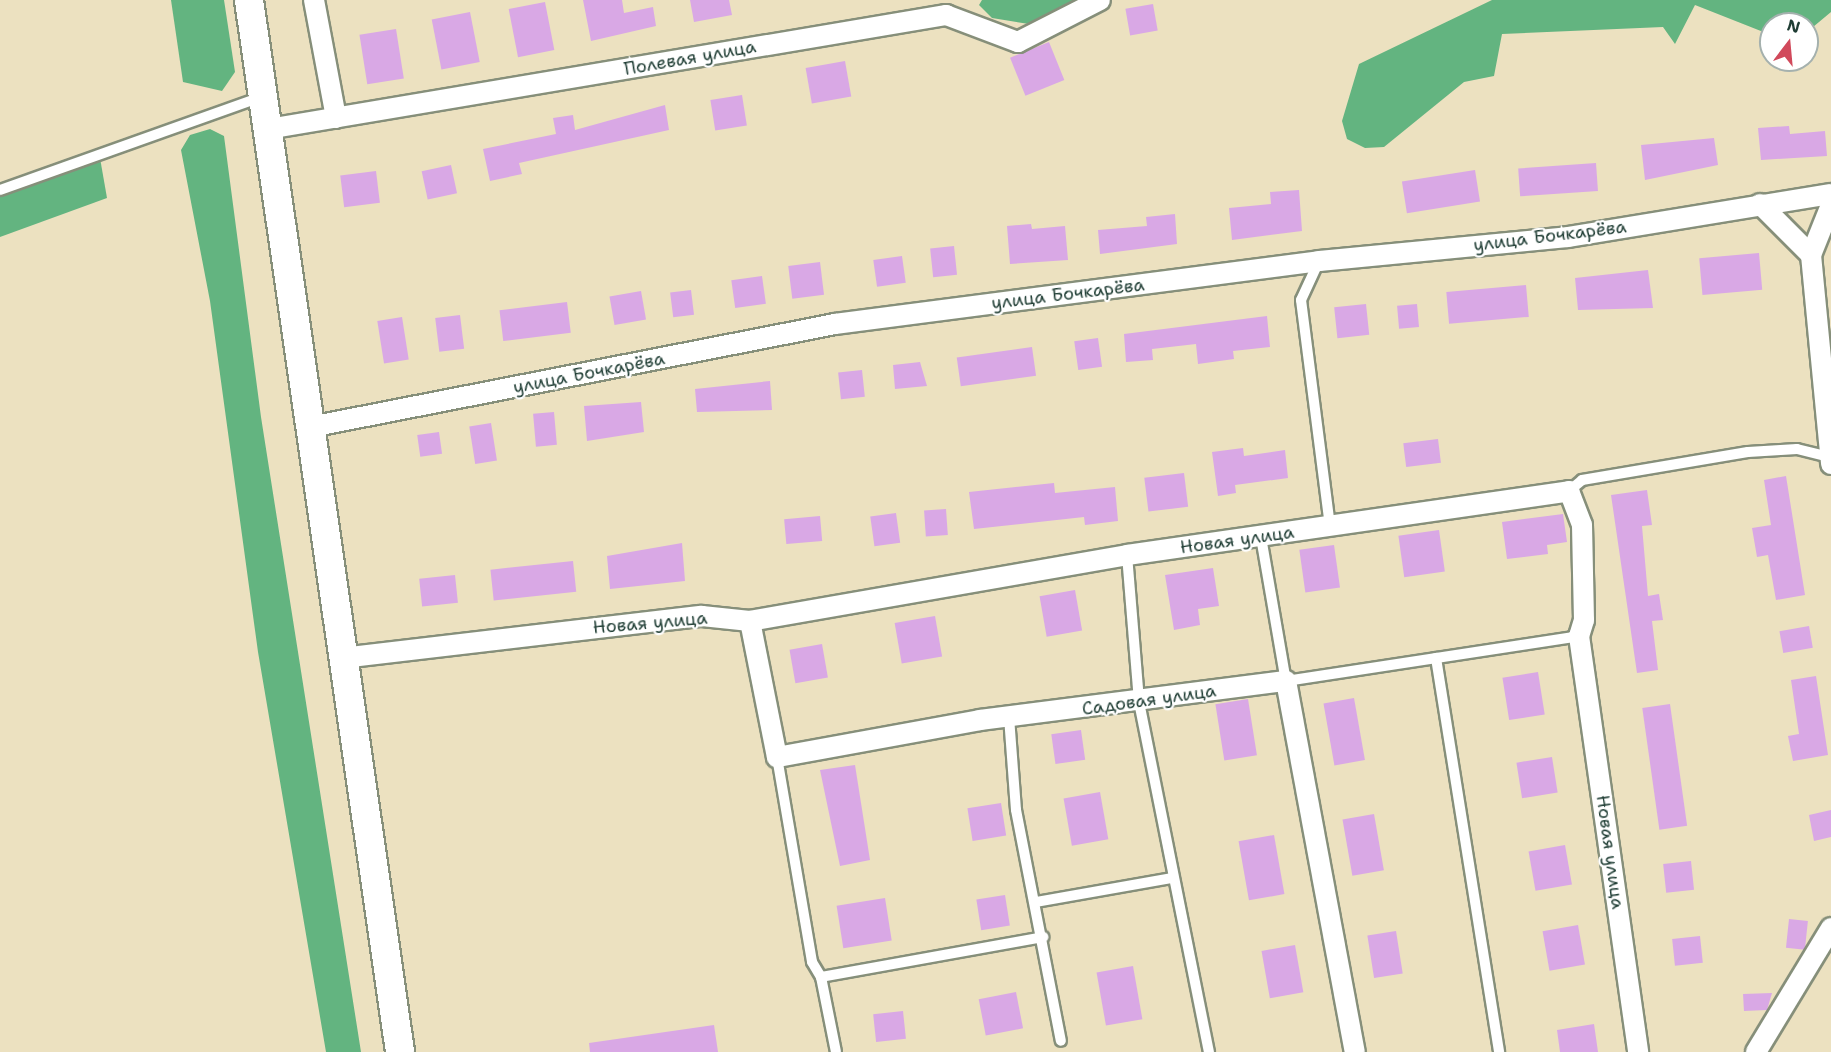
<!DOCTYPE html>
<html>
<head>
<meta charset="utf-8">
<style>
  body { margin:0 }
  #map { position:relative; width:1831px; height:1052px; overflow:hidden; background:#ece1c0; font-family:"Shantell Sans",sans-serif }
  div>[style] { position:absolute }
  .forest>* { inset:0; background:#63b480 }
  .building>* { inset:0; background:#d9a8e5; transform-origin:0 0 }
  .roads { filter:drop-shadow(2px 0 #868f7a) drop-shadow(-2px 0 #868f7a) drop-shadow(0 2px #868f7a) drop-shadow(0 -2px #868f7a) }
  .service>* { height:10px; margin:-5px; padding:0 5px; transform-origin:5px; border-radius:5px; background:#fff }
  .minor>* { height:20px; margin:-10px; padding:0 10px; transform-origin:10px; border-radius:10px; background:#fff }
  .secondary>* { height:28px; margin:-14px; padding:0 14px; transform-origin:14px; border-radius:14px; background:#fff }
  span { translate:-50% -50%; white-space:nowrap; text-align:center; line-height:1.15; -webkit-text-stroke:4.5px #fff; paint-order:stroke }
  .street-label { font-size:18px; color:#1f3d34 }
  .north { position:absolute; left:1759px; top:12px; width:60px; height:60px; box-sizing:border-box; background:#fff; border:2px solid #a5b1ae; border-radius:50%; rotate:16deg; font-size:16px; font-weight:700; line-height:24px; text-align:center; color:#1f3d34 }
  .north::after { content:''; display:block; margin:auto; width:21px; height:27px; background:#d1495b; clip-path:polygon(50% 0,100% 100%,50% 72%,0 100%) }
</style>
</head>
<body>
<div id="map">
  <div class="forest">
    <i style="clip-path:polygon(171px 0,224px 0,235px 72px,222px 91px,183px 82px)"></i>
    <i style="clip-path:polygon(982px 0,1084px 0,1029px 24px,992px 18px,979px 5px)"></i>
    <i style="clip-path:polygon(1492px 0,1831px 0,1831px 12px,1807px 32px,1807px 24px,1771px 24px,1771px 35px,1695px 5px,1675px 44px,1663px 27px,1502px 34px,1494px 76px,1464px 82px,1384px 147px,1365px 148px,1347px 139px,1342px 121px,1359px 64px)"></i>
    <i style="clip-path:polygon(210px 129px,224px 136px,261px 417px,361px 1052px,326px 1052px,258px 652px,210px 301px,181px 150px,190px 135px)"></i>
    <i style="clip-path:polygon(100px 158px,107px 198px,0 237px,0 196px)"></i>
  </div>
  <div class="building">
    <i style="clip-path:polygon(583px 0,622px 0,624px 13px,653px 7px,656px 26px,591px 41px)"></i>
    <i style="clip-path:polygon(690px 0,729px 0,732px 15px,694px 22px)"></i>
    <i style="left:545px;top:2px;width:49px;height:37px;rotate:79deg"></i>
    <i style="left:1153px;top:4px;width:27px;height:28px;rotate:80deg"></i>
    <i style="left:470px;top:12px;width:51px;height:39px;rotate:79deg"></i>
    <i style="left:396px;top:29px;width:50px;height:37px;rotate:81deg"></i>
    <i style="left:1049px;top:42px;width:41px;height:42px;rotate:68deg"></i>
    <i style="left:845px;top:61px;width:36px;height:40px;rotate:80deg"></i>
    <i style="left:742px;top:95px;width:31px;height:32px;rotate:81deg"></i>
    <i style="clip-path:polygon(665px 105px,669px 130px,519px 163px,522px 174px,490px 181px,483px 149px,556px 134px,553px 118px,573px 115px,575px 130px)"></i>
    <i style="clip-path:polygon(1789px 126px,1790px 134px,1825px 131px,1827px 156px,1761px 160px,1758px 128px)"></i>
    <i style="clip-path:polygon(1714px 138px,1718px 165px,1645px 180px,1641px 145px)"></i>
    <i style="left:1596px;top:163px;width:28px;height:78px;rotate:86deg"></i>
    <i style="left:451px;top:165px;width:29px;height:30px;rotate:78deg"></i>
    <i style="left:1475px;top:170px;width:32px;height:74px;rotate:81deg"></i>
    <i style="left:376px;top:171px;width:32px;height:36px;rotate:83deg"></i>
    <i style="clip-path:polygon(1299px 190px,1302px 231px,1232px 240px,1229px 208px,1271px 204px,1270px 192px)"></i>
    <i style="clip-path:polygon(1175px 214px,1177px 244px,1100px 254px,1098px 230px,1147px 226px,1146px 217px)"></i>
    <i style="clip-path:polygon(1031px 224px,1032px 229px,1065px 226px,1068px 260px,1010px 264px,1007px 226px)"></i>
    <i style="left:954px;top:246px;width:29px;height:24px;rotate:84deg"></i>
    <i style="left:1759px;top:253px;width:37px;height:60px;rotate:85deg"></i>
    <i style="left:902px;top:256px;width:27px;height:29px;rotate:82deg"></i>
    <i style="left:820px;top:262px;width:33px;height:32px;rotate:83deg"></i>
    <i style="clip-path:polygon(1648px 270px,1653px 308px,1578px 310px,1575px 278px)"></i>
    <i style="left:762px;top:276px;width:28px;height:31px;rotate:82deg"></i>
    <i style="left:1526px;top:285px;width:32px;height:80px;rotate:85deg"></i>
    <i style="left:691px;top:290px;width:25px;height:21px;rotate:83deg"></i>
    <i style="left:641px;top:291px;width:29px;height:32px;rotate:80deg"></i>
    <i style="left:567px;top:302px;width:31px;height:68px;rotate:83deg"></i>
    <i style="left:1366px;top:304px;width:31px;height:32px;rotate:84deg"></i>
    <i style="left:1417px;top:304px;width:23px;height:20px;rotate:85deg"></i>
    <i style="left:460px;top:315px;width:34px;height:25px;rotate:83deg"></i>
    <i style="clip-path:polygon(1267px 316px,1270px 347px,1233px 351px,1234px 359px,1198px 364px,1196px 344px,1152px 349px,1153px 360px,1126px 362px,1124px 334px)"></i>
    <i style="left:402px;top:317px;width:43px;height:25px;rotate:81deg"></i>
    <i style="left:1098px;top:338px;width:29px;height:24px;rotate:82deg"></i>
    <i style="left:1032px;top:347px;width:29px;height:76px;rotate:82deg"></i>
    <i style="clip-path:polygon(920px 362px,927px 386px,895px 389px,893px 365px)"></i>
    <i style="left:862px;top:370px;width:27px;height:24px;rotate:84deg"></i>
    <i style="clip-path:polygon(770px 381px,772px 410px,697px 412px,695px 389px)"></i>
    <i style="clip-path:polygon(641px 402px,644px 432px,587px 441px,584px 406px)"></i>
    <i style="left:554px;top:412px;width:33px;height:21px;rotate:85deg"></i>
    <i style="left:491px;top:423px;width:38px;height:22px;rotate:81deg"></i>
    <i style="left:439px;top:432px;width:22px;height:22px;rotate:82deg"></i>
    <i style="left:1438px;top:439px;width:24px;height:35px;rotate:83deg"></i>
    <i style="clip-path:polygon(1243px 448px,1244px 456px,1285px 450px,1288px 478px,1235px 485px,1236px 493px,1218px 496px,1212px 452px)"></i>
    <i style="left:1184px;top:473px;width:34px;height:40px;rotate:83deg"></i>
    <i style="clip-path:polygon(1786px 476px,1805px 595px,1776px 600px,1768px 555px,1757px 557px,1752px 528px,1771px 525px,1764px 480px)"></i>
    <i style="clip-path:polygon(1054px 483px,1055px 493px,1115px 487px,1118px 521px,1085px 525px,1084px 517px,974px 529px,969px 492px)"></i>
    <i style="clip-path:polygon(1647px 490px,1652px 525px,1642px 526px,1648px 596px,1659px 594px,1663px 620px,1652px 621px,1658px 670px,1637px 673px,1611px 495px)"></i>
    <i style="left:946px;top:509px;width:26px;height:22px;rotate:86deg"></i>
    <i style="left:896px;top:513px;width:30px;height:26px;rotate:82deg"></i>
    <i style="clip-path:polygon(1563px 514px,1567px 542px,1547px 545px,1548px 554px,1507px 559px,1502px 522px)"></i>
    <i style="left:820px;top:516px;width:25px;height:36px;rotate:85deg"></i>
    <i style="left:1439px;top:530px;width:42px;height:41px;rotate:82deg"></i>
    <i style="clip-path:polygon(682px 543px,685px 581px,610px 589px,607px 556px)"></i>
    <i style="left:1334px;top:545px;width:43px;height:35px;rotate:82deg"></i>
    <i style="left:573px;top:561px;width:31px;height:83px;rotate:84deg"></i>
    <i style="clip-path:polygon(1213px 568px,1219px 606px,1198px 609px,1200px 625px,1174px 630px,1165px 575px)"></i>
    <i style="left:455px;top:575px;width:28px;height:36px;rotate:84deg"></i>
    <i style="left:1075px;top:590px;width:41px;height:36px;rotate:80deg"></i>
    <i style="left:935px;top:616px;width:41px;height:41px;rotate:80deg"></i>
    <i style="left:1809px;top:626px;width:22px;height:30px;rotate:80deg"></i>
    <i style="left:822px;top:644px;width:34px;height:33px;rotate:80deg"></i>
    <i style="left:1538px;top:672px;width:43px;height:36px;rotate:81deg"></i>
    <i style="clip-path:polygon(1816px 676px,1828px 755px,1793px 761px,1788px 736px,1799px 734px,1791px 680px)"></i>
    <i style="left:1354px;top:698px;width:63px;height:31px;rotate:80deg"></i>
    <i style="left:1248px;top:699px;width:57px;height:33px;rotate:81deg"></i>
    <i style="left:1670px;top:704px;width:123px;height:28px;rotate:82deg"></i>
    <i style="left:1081px;top:730px;width:30px;height:30px;rotate:82deg"></i>
    <i style="left:1552px;top:757px;width:36px;height:36px;rotate:81deg"></i>
    <i style="clip-path:polygon(855px 765px,870px 860px,840px 866px,820px 770px)"></i>
    <i style="left:1100px;top:792px;width:48px;height:37px;rotate:80deg"></i>
    <i style="left:1001px;top:803px;width:33px;height:34px;rotate:81deg"></i>
    <i style="clip-path:polygon(1831px 810px,1831px 837px,1814px 841px,1809px 815px)"></i>
    <i style="left:1374px;top:814px;width:57px;height:32px;rotate:80deg"></i>
    <i style="left:1274px;top:835px;width:60px;height:36px;rotate:80deg"></i>
    <i style="left:1565px;top:845px;width:40px;height:37px;rotate:80deg"></i>
    <i style="left:1691px;top:861px;width:29px;height:28px;rotate:84deg"></i>
    <i style="left:1005px;top:895px;width:31px;height:29px;rotate:81deg"></i>
    <i style="left:885px;top:898px;width:43px;height:49px;rotate:81deg"></i>
    <i style="left:1789px;top:919px;width:19px;height:29px;rotate:6deg"></i>
    <i style="left:1578px;top:925px;width:40px;height:36px;rotate:80deg"></i>
    <i style="left:1396px;top:931px;width:43px;height:29px;rotate:81deg"></i>
    <i style="left:1700px;top:936px;width:27px;height:28px;rotate:84deg"></i>
    <i style="left:1295px;top:945px;width:48px;height:34px;rotate:80deg"></i>
    <i style="left:1133px;top:966px;width:54px;height:37px;rotate:80deg"></i>
    <i style="left:1016px;top:992px;width:37px;height:38px;rotate:79deg"></i>
    <i style="clip-path:polygon(1772px 993px,1767px 1010px,1744px 1011px,1743px 994px)"></i>
    <i style="left:903px;top:1011px;width:28px;height:30px;rotate:84deg"></i>
    <i style="clip-path:polygon(1594px 1024px,1598px 1052px,1560px 1052px,1557px 1030px)"></i>
    <i style="clip-path:polygon(714px 1025px,718px 1052px,590px 1052px,589px 1043px)"></i>
  </div>
  <div class="roads">
    <div class="service">
      <i style="left:0;top:190px;width:277px;rotate:-19.6deg"></i>
      <i style="left:1319px;top:261px;width:43px;rotate:114.8deg"></i>
      <i style="left:1301px;top:300px;width:229px;rotate:82.7deg"></i>
      <i style="left:1569px;top:491px;width:17px;rotate:-40deg"></i>
      <i style="left:1582px;top:480px;width:168px;rotate:-9.6deg"></i>
      <i style="left:1748px;top:452px;width:49px;rotate:-3.5deg"></i>
      <i style="left:1797px;top:449px;width:34px;rotate:14deg"></i>
      <i style="left:1261px;top:537px;width:146px;rotate:80.2deg"></i>
      <i style="left:1286px;top:681px;width:296px;rotate:-8.7deg"></i>
      <i style="left:1127px;top:555px;width:147px;rotate:85.3deg"></i>
      <i style="left:1139px;top:702px;width:357px;rotate:78.7deg"></i>
      <i style="left:1436px;top:658px;width:399px;rotate:80.9deg"></i>
      <i style="left:1009px;top:717px;width:93px;rotate:85.7deg"></i>
      <i style="left:1016px;top:810px;width:235px;rotate:79deg"></i>
      <i style="left:777px;top:757px;width:208px;rotate:80.3deg"></i>
      <i style="left:812px;top:962px;width:17px;rotate:59deg"></i>
      <i style="left:821px;top:977px;width:76px;rotate:78.7deg"></i>
      <i style="left:1036px;top:902px;width:138px;rotate:-10deg"></i>
      <i style="left:821px;top:977px;width:226px;rotate:-10.2deg"></i>
    </div>
    <div class="minor">
      <i style="left:314px;top:0;width:120px;rotate:79.4deg"></i>
      <i style="left:268px;top:129px;width:688px;rotate:-9.54deg"></i>
      <i style="left:946px;top:15px;width:77px;rotate:20.6deg"></i>
      <i style="left:1018px;top:42px;width:92px;rotate:-27.1deg"></i>
      <i style="left:1760px;top:204px;width:72px;rotate:45deg"></i>
      <i style="left:1811px;top:255px;width:210px;rotate:84.5deg"></i>
      <i style="left:1811px;top:255px;width:54px;rotate:-68.2deg"></i>
      <i style="left:310px;top:427px;width:535px;rotate:-11.1deg"></i>
      <i style="left:835px;top:324px;width:488px;rotate:-7.4deg"></i>
      <i style="left:1319px;top:261px;width:250px;rotate:-5.5deg"></i>
      <i style="left:1568px;top:237px;width:266px;rotate:-9.3deg"></i>
      <i style="left:750px;top:621px;width:139px;rotate:78.8deg"></i>
      <i style="left:777px;top:757px;width:206px;rotate:-10.3deg"></i>
      <i style="left:980px;top:720px;width:308px;rotate:-7.3deg"></i>
      <i style="left:1286px;top:681px;width:377px;rotate:79.5deg"></i>
      <i style="left:342px;top:658px;width:362px;rotate:-6.7deg"></i>
      <i style="left:702px;top:616px;width:48px;rotate:5.9deg"></i>
      <i style="left:750px;top:621px;width:383px;rotate:-9.9deg"></i>
      <i style="left:1127px;top:555px;width:447px;rotate:-8.2deg"></i>
      <i style="left:1569px;top:491px;width:36px;rotate:69deg"></i>
      <i style="left:1582px;top:525px;width:95px;rotate:88.8deg"></i>
      <i style="left:1584px;top:620px;width:17px;rotate:107deg"></i>
      <i style="left:1579px;top:636px;width:420px;rotate:81.9deg"></i>
      <i style="left:1756px;top:1052px;width:145px;rotate:-58.8deg"></i>
    </div>
    <div class="secondary">
      <i style="left:249px;top:0;width:1063px;rotate:81.83deg"></i>
    </div>
  </div>
  <div class="street-label">
    <span style="left:690px;top:58px;rotate:-10deg">Полевая улица</span>
    <span style="left:1550px;top:236px;rotate:-7deg">улица Бочкарёва</span>
    <span style="left:1068px;top:294px;rotate:-7deg">улица Бочкарёва</span>
    <span style="left:589px;top:373px;rotate:-11deg">улица Бочкарёва</span>
    <span style="left:1237px;top:540px;rotate:-8deg">Новая улица</span>
    <span style="left:650px;top:623px;rotate:-5deg">Новая улица</span>
    <span style="left:1149px;top:700px;rotate:-8deg">Садовая улица</span>
    <span style="left:1610px;top:852px;rotate:82deg">Новая улица</span>
  </div>
  <div class="north">N</div>
</div>
</body>
</html>
